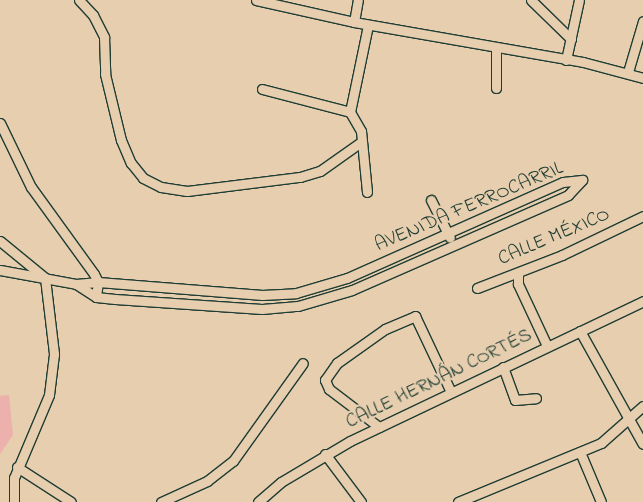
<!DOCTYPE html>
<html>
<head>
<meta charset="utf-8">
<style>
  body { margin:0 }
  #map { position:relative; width:643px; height:502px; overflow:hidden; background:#e7ceaf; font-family:"Indie Flower",sans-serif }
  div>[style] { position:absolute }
  .building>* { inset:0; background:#ecb0ad }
  .roads { filter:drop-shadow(1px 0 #1f3d34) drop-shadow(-1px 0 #1f3d34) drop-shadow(0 1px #1f3d34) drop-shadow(0 -1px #1f3d34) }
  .street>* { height:9px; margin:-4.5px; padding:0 4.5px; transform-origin:4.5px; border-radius:4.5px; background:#e7ceaf }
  span { translate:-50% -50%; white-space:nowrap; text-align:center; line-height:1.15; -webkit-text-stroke:4.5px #e7ceaf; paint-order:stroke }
  .street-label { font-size:20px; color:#1f3d34 }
</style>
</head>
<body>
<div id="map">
  <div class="building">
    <i style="clip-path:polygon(9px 395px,13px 435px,0 454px,0 396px)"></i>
  </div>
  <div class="roads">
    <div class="street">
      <i style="left:79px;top:0;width:21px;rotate:47deg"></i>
      <i style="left:93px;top:15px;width:25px;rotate:63deg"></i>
      <i style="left:104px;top:37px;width:37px;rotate:88deg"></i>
      <i style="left:105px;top:74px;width:68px;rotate:76.4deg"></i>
      <i style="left:121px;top:140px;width:25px;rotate:67deg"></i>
      <i style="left:131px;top:163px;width:19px;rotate:51deg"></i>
      <i style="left:143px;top:178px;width:20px;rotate:27deg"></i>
      <i style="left:161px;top:187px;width:26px;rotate:9deg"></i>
      <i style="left:187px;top:191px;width:114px;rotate:-7.1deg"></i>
      <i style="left:300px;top:177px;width:21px;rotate:-17deg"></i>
      <i style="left:320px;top:171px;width:50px;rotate:-35.3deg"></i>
      <i style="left:256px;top:0;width:100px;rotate:12.7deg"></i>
      <i style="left:354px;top:22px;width:232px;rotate:9.9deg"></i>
      <i style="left:583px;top:62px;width:62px;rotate:14.9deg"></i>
      <i style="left:531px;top:0;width:56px;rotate:44.3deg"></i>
      <i style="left:354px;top:22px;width:22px;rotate:-80deg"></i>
      <i style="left:566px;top:60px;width:61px;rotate:-77.8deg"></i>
      <i style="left:628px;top:72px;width:53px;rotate:-73.6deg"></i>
      <i style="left:496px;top:88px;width:39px;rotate:-90deg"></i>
      <i style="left:262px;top:89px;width:91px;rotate:14.6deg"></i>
      <i style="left:0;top:123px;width:71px;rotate:64.2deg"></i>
      <i style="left:31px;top:187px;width:107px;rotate:54.1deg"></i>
      <i style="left:94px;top:274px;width:9px;rotate:63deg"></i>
      <i style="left:98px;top:282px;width:15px;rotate:98deg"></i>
      <i style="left:367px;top:192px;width:61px;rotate:-95.6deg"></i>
      <i style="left:361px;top:131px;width:22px;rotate:-120deg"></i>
      <i style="left:350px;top:112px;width:89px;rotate:-78.3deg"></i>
      <i style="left:431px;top:200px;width:42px;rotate:63.4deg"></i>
      <i style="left:0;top:241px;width:58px;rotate:39.4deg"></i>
      <i style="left:45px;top:278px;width:77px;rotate:83.2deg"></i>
      <i style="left:54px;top:354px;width:41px;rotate:97deg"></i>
      <i style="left:49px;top:395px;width:90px;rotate:112.9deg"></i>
      <i style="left:14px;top:478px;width:24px;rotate:90deg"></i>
      <i style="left:0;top:270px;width:77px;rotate:10.4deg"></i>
      <i style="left:76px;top:284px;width:22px;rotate:-5deg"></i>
      <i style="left:98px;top:282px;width:165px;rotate:4.5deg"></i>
      <i style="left:262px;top:295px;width:34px;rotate:-3deg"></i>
      <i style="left:296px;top:293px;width:53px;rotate:-16.4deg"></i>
      <i style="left:347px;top:278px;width:236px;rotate:-24deg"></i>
      <i style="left:563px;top:182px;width:19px;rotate:-6deg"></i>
      <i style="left:518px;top:274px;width:10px;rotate:90deg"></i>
      <i style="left:518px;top:284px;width:68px;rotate:64.9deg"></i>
      <i style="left:76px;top:284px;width:24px;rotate:33deg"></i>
      <i style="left:96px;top:297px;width:19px;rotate:6deg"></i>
      <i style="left:115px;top:299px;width:147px;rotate:3.9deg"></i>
      <i style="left:262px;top:309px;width:36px;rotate:-5deg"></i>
      <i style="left:298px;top:306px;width:56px;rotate:-16.5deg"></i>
      <i style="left:352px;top:290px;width:236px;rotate:-23.7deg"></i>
      <i style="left:568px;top:195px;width:21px;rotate:-47deg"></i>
      <i style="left:477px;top:288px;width:91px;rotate:-21.2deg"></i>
      <i style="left:562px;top:255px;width:90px;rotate:-25.7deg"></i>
      <i style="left:580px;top:331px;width:129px;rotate:60.9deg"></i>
      <i style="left:503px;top:367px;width:35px;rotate:70deg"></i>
      <i style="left:515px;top:400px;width:21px;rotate:-5deg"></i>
      <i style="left:379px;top:427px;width:63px;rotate:-142.8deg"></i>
      <i style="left:329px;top:389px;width:10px;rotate:-114deg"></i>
      <i style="left:325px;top:380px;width:21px;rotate:-55deg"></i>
      <i style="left:337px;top:363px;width:59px;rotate:-35.3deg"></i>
      <i style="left:385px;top:329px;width:33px;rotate:-23deg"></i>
      <i style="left:415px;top:316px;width:84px;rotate:64.7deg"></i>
      <i style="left:580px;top:452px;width:54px;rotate:67.2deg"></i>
      <i style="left:325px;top:454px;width:60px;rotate:53.1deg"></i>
      <i style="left:17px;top:467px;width:64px;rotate:32.9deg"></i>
      <i style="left:161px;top:502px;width:51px;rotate:-24.5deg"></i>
      <i style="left:207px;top:481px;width:33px;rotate:-38deg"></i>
      <i style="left:233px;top:461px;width:120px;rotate:-54.5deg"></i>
      <i style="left:258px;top:502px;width:30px;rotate:-41deg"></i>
      <i style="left:281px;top:482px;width:80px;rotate:-30.7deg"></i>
      <i style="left:350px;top:441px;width:325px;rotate:-25.5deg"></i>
      <i style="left:458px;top:502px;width:155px;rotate:-22.4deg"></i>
      <i style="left:601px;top:443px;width:56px;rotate:-41.4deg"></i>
    </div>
  </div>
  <div class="street-label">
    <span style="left:469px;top:207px;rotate:-23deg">AVENIDA FERROCARRIL</span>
    <span style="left:554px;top:237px;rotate:-23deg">CALLE MÉXICO</span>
    <span style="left:439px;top:379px;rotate:-26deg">CALLE HERNÁN CORTÉS</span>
  </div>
</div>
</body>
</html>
